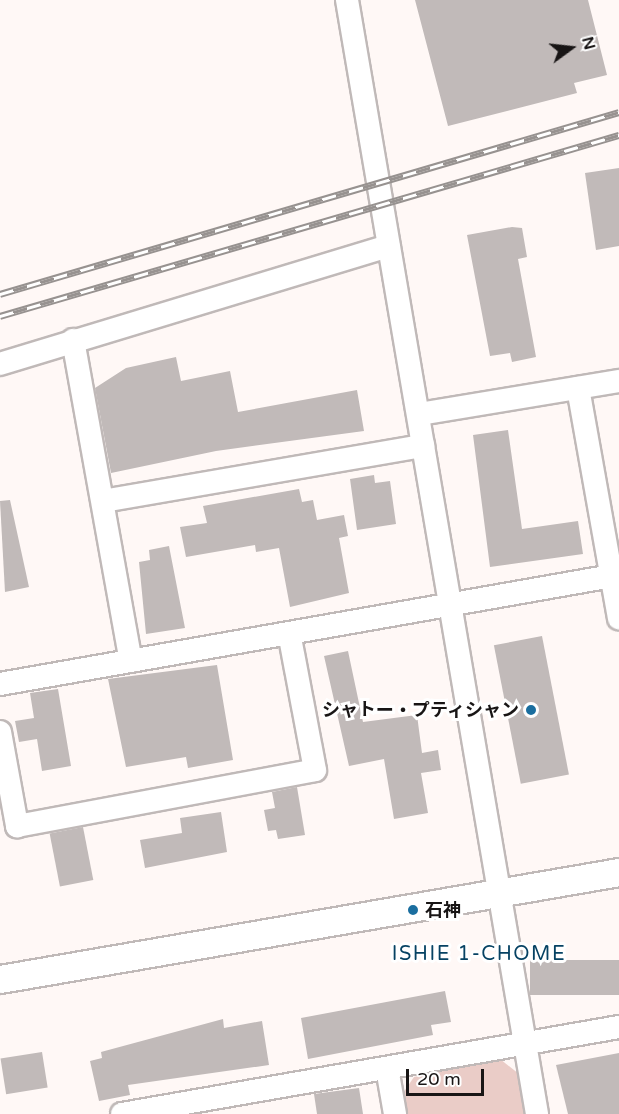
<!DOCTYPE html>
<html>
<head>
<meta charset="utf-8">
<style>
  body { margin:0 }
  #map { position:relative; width:619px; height:1114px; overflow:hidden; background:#fff8f6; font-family:"Varela Round","Noto Sans JP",sans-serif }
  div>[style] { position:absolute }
  .green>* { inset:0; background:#eaccc7 }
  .building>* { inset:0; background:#c1bab9; transform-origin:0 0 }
  .roads { filter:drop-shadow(2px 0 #c0b9b8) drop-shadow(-2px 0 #c0b9b8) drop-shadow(0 2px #c0b9b8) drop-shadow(0 -2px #c0b9b8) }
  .minor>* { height:22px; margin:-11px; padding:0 11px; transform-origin:11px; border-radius:11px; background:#fff }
  .tertiary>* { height:27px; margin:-13.5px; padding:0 13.5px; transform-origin:13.5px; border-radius:13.5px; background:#fff }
  .rail>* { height:7px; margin-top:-3.5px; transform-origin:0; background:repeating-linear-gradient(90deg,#fff 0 14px,#979290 0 28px); box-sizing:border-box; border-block:2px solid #979290 }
  .dots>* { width:16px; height:16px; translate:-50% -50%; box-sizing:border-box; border:3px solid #fff; border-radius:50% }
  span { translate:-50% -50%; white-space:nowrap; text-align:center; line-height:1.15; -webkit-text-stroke:6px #fff; paint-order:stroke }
  .poi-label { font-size:18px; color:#181515; font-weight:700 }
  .right { translate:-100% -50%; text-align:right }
  .left { translate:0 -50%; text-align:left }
  .neighbourhood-label { font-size:20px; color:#064263; letter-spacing:1.5px }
  .north { position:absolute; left:541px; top:18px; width:60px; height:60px; -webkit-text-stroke:4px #fff; paint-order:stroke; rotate:75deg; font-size:16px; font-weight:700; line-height:24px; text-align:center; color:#181515 }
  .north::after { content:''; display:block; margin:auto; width:21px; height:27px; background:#181515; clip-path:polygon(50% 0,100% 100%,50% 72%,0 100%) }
  .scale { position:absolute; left:406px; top:1069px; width:78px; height:27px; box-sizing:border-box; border:3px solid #181515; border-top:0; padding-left:8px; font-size:18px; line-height:21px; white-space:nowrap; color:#181515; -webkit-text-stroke:4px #fff; paint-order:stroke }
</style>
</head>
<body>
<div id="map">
  <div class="green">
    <i style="clip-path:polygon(500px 1059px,519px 1074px,526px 1114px,407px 1114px,403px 1093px,414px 1077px)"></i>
  </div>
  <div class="building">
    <i style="clip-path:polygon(415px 0,588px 0,607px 75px,574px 83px,577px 93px,448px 126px)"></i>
    <i style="clip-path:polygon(619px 168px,619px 246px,596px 250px,585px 173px)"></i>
    <i style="clip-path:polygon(512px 227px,522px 228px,527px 257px,518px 259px,536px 357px,512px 362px,510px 353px,490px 356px,467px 235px)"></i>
    <i style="clip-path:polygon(176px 357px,181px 381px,230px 371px,238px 412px,357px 390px,364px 431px,216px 451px,111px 473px,95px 388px,126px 368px)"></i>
    <i style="clip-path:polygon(508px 430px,522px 529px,578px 521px,583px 554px,490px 567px,473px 435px)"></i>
    <i style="clip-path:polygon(374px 475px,375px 483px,390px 481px,396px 524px,357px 530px,350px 479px)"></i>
    <i style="clip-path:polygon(299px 489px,302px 502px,313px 500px,317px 520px,344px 515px,348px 536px,339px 538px,349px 593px,290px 607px,279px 548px,256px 552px,255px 545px,186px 557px,180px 527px,207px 523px,203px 506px)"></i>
    <i style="clip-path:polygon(10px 500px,29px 587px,5px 592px,0 501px)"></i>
    <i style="clip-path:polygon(169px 546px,185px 628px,146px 634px,139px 562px,150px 560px,149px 550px)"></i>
    <i style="left:542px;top:636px;width:141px;height:49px;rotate:79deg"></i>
    <i style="clip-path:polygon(348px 651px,363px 722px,417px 715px,422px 753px,438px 750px,441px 770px,421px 773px,428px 813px,394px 819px,384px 759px,349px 766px,324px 656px)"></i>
    <i style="clip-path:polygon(217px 665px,233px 760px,188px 768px,186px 757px,126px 767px,108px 679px)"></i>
    <i style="clip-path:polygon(58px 689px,71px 766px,42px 771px,37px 739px,19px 742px,15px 721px,34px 718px,30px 693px)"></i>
    <i style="clip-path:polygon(297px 787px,305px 835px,278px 839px,276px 830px,268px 831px,264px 810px,275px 808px,272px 792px)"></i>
    <i style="clip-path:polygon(221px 812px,227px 852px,145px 868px,140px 840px,182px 833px,180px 818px)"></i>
    <i style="left:83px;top:827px;width:54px;height:34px;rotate:79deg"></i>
    <i style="left:619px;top:960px;width:35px;height:89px;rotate:90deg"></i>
    <i style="clip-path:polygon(445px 991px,451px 1022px,431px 1025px,433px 1035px,308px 1059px,301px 1018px)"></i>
    <i style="clip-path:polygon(223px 1019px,224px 1028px,262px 1021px,269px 1065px,128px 1085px,130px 1095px,99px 1101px,90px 1061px,102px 1058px,101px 1052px)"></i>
    <i style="left:42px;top:1052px;width:36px;height:42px;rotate:81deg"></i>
    <i style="clip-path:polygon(619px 1053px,619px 1114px,568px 1114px,556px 1065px)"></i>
    <i style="clip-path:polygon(359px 1088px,363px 1114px,317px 1114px,314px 1094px)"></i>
  </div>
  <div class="roads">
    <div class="minor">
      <i style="left:347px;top:0;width:1130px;rotate:80.32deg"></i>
      <i style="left:73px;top:340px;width:326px;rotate:79.8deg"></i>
      <i style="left:0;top:364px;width:406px;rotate:-16.9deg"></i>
      <i style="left:578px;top:388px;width:234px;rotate:79.9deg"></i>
      <i style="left:419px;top:414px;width:203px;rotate:-9.4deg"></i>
      <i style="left:103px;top:501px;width:325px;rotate:-9.8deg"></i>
      <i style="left:0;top:684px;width:621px;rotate:-10.01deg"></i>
      <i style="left:0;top:732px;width:96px;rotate:79.7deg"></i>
      <i style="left:17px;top:826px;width:303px;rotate:-10.6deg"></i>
      <i style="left:315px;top:770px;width:139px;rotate:-100.7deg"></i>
      <i style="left:387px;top:1068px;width:47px;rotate:80.1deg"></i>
      <i style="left:122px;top:1114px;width:505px;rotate:-9.93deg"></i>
    </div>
    <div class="tertiary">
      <i style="left:0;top:979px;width:628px;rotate:-9.81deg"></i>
    </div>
  </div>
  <div class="rail">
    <i style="left:0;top:294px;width:645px;rotate:-16.38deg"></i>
    <i style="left:0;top:316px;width:645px;rotate:-16.3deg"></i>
  </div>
  <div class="dots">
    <i style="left:531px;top:710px;background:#1a6e9f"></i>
    <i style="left:413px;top:910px;background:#1a6e9f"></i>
  </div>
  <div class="poi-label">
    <span class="right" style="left:519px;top:710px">シャトー・プティシャン</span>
    <span class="left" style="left:425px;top:910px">石神</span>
  </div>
  <div class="neighbourhood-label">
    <span style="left:479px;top:954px">ISHIE 1-CHOME</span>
  </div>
  <div class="north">N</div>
  <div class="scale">20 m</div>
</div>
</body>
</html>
